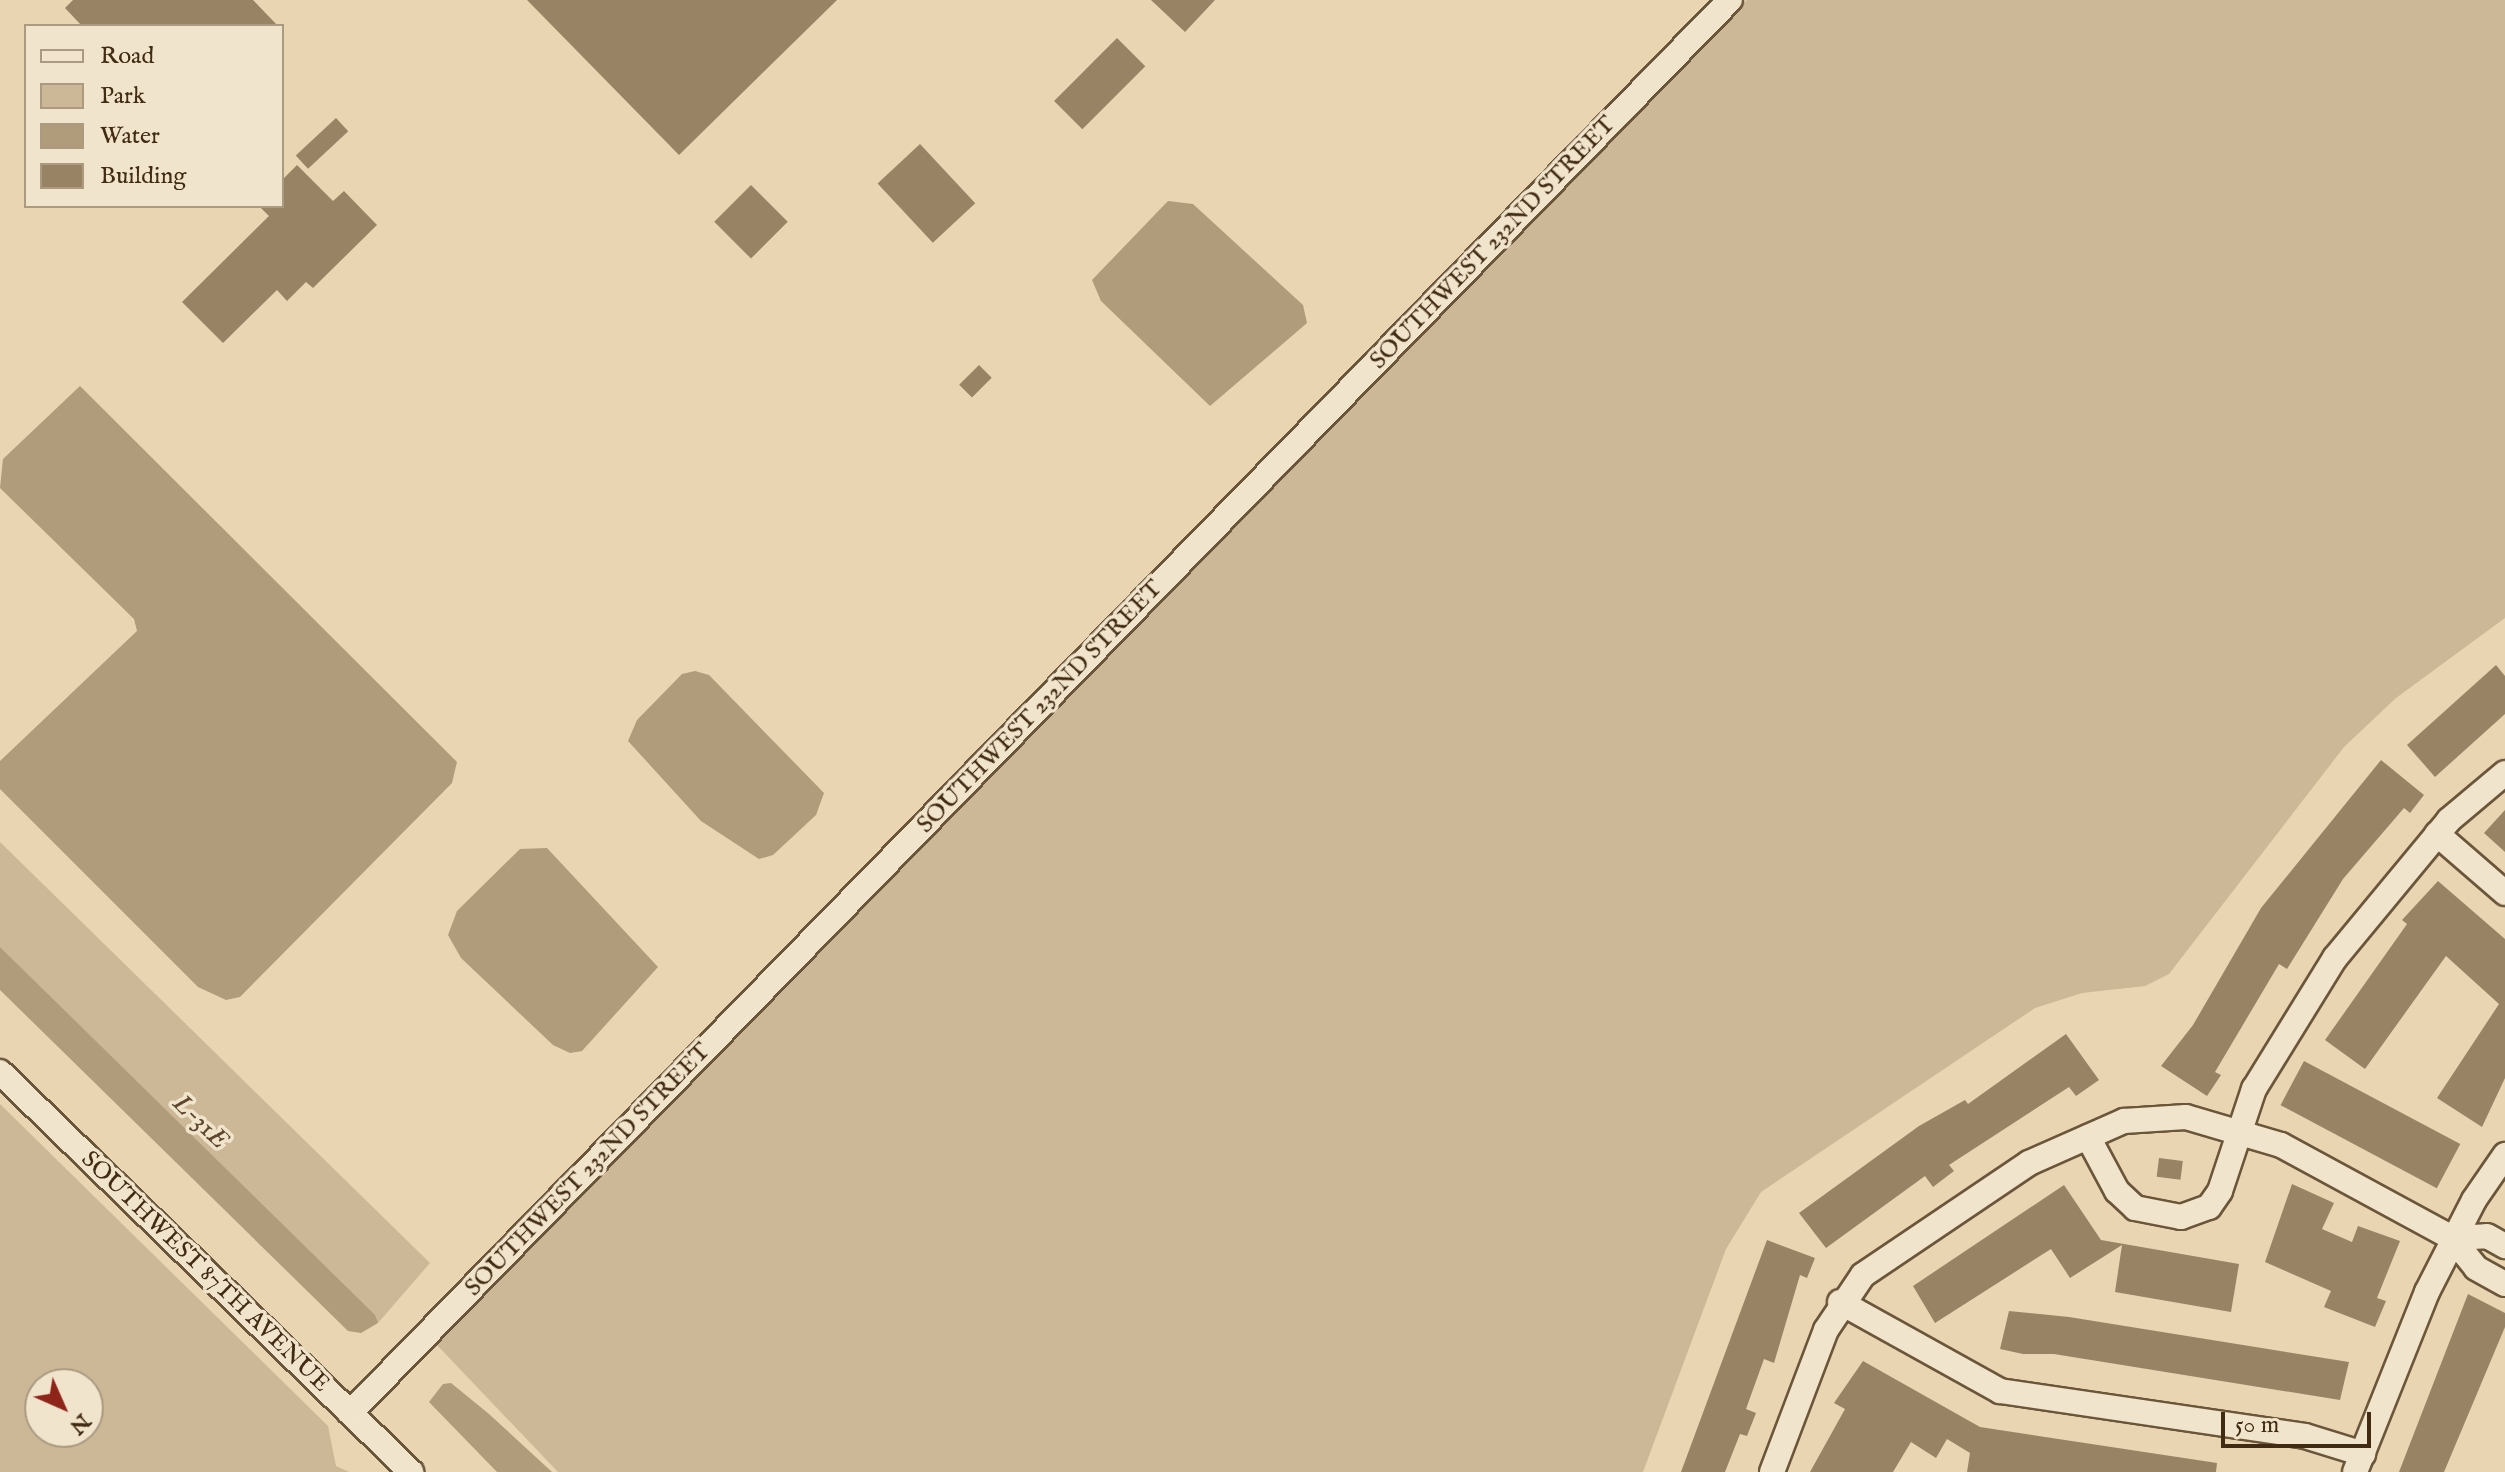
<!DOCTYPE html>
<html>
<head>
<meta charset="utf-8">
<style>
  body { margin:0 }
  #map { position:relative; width:2505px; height:1472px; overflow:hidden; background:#e9d5b1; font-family:"IM FELL English",serif }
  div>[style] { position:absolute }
  .green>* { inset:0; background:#ccb896 }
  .water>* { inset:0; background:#b09b7b }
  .building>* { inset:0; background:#988365; transform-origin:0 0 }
  .roads { filter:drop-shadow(2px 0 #6b563a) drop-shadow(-2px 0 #6b563a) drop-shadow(0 2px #6b563a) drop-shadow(0 -2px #6b563a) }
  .minor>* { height:24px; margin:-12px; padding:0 12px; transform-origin:12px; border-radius:12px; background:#f1e4cc }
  span { translate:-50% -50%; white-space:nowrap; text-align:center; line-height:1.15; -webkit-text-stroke:7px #f1e4cc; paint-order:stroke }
  .street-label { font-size:24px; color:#412b12 }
  .water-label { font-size:26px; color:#5d472c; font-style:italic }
  .legend { position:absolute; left:24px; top:24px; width:260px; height:184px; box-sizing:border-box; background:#f1e4cc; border:2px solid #ab9a82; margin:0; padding:10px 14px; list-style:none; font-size:24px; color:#412b12 }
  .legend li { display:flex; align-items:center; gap:16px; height:40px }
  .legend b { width:40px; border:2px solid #ab9a82 }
  .north { position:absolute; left:24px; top:1368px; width:80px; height:80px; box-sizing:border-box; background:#f1e4cc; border:2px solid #ab9a82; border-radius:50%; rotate:135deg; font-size:22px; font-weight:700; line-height:32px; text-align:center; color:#412b12 }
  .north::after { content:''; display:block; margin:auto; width:28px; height:36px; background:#8f2418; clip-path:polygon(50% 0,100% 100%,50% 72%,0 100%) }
  .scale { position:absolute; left:2221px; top:1412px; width:150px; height:36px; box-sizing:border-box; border:4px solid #412b12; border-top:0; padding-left:10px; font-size:24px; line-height:28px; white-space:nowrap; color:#412b12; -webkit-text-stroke:6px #f1e4cc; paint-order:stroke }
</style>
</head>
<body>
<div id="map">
  <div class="green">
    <i style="clip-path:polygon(1747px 0,2505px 0,2505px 618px,2396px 698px,2344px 747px,2169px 974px,2145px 986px,2082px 993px,2035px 1008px,1761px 1192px,1726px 1249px,1643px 1472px,558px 1472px,436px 1344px)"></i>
    <i style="clip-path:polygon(0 842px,430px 1263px,378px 1323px,0 947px)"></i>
    <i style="clip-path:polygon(evenodd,0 1104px,328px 1426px,336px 1466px,349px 1472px,0 1472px,0 1104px,40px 1384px,88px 1384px,88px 1432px,40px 1432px,40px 1384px)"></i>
  </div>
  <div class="water">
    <i style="clip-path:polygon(1168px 201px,1193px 204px,1303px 305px,1307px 323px,1210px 406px,1101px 301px,1092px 280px)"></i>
    <i style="clip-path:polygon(80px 386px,457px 762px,452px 783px,240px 997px,226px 1000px,198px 987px,0 789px,0 761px,137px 631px,134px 619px,0 488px,3px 459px)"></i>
    <i style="clip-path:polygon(695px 671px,709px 675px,824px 793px,816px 815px,773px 855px,759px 859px,701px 821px,628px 741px,637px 720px,682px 674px)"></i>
    <i style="clip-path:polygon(547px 848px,658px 967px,582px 1051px,570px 1053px,553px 1045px,461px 958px,448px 935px,457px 911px,520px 849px)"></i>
    <i style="clip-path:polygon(0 947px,375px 1315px,378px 1323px,361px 1333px,348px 1331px,0 990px)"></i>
    <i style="clip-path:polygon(451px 1383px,489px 1414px,552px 1472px,497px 1472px,429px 1402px,443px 1384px)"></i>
  </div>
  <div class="building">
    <i style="clip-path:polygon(73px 0,253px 0,278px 26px,82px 26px,65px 8px)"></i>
    <i style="clip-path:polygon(527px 0,837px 0,679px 155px)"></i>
    <i style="clip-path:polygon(1151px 0,1215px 0,1185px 32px)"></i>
    <i style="left:1117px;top:38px;width:40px;height:89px;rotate:45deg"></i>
    <i style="left:336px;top:118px;width:18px;height:55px;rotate:47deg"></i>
    <i style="left:920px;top:144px;width:81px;height:58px;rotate:47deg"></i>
    <i style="clip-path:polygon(297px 165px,333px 201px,344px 191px,377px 225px,313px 288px,306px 282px,287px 301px,277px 290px,223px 343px,182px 302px,269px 216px,259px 206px,282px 206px,282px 180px)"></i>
    <i style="left:751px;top:185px;width:52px;height:52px;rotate:45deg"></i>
    <i style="left:979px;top:365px;width:18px;height:28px;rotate:45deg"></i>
    <i style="clip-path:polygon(2496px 665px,2505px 676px,2505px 714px,2435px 777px,2407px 745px)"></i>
    <i style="clip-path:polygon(2381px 760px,2424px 795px,2410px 813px,2404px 808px,2343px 879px,2287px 969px,2279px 964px,2215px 1072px,2221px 1075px,2207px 1096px,2161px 1066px,2193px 1025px,2261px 908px)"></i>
    <i style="clip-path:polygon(2505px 810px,2505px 852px,2484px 833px)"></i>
    <i style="clip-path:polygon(2438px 881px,2505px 939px,2505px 1078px,2482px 1127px,2437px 1098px,2499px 1004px,2446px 956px,2365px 1069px,2325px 1040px,2407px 924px,2402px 920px)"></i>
    <i style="clip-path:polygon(2066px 1034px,2099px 1080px,2076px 1096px,2069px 1087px,1949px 1165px,1954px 1171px,1933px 1187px,1925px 1176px,1826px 1248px,1799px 1213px,1919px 1126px,1965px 1100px,1968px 1104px)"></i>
    <i style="left:2304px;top:1061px;width:177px;height:50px;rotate:28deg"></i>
    <i style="left:2159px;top:1158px;width:24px;height:19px;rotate:7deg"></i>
    <i style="clip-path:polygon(2292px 1184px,2334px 1203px,2322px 1229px,2352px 1242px,2358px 1226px,2400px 1241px,2377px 1298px,2386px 1301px,2375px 1327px,2324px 1307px,2331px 1291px,2265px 1262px)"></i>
    <i style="clip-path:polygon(2064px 1185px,2101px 1240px,2239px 1264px,2231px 1312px,2115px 1292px,2122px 1245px,2070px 1278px,2051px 1249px,1935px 1323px,1913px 1286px)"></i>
    <i style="clip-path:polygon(1767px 1240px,1815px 1258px,1807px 1278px,1800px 1275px,1774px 1363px,1764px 1359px,1746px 1409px,1756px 1413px,1747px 1436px,1740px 1434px,1725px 1472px,1681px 1472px)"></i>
    <i style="clip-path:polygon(2468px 1294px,2505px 1313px,2505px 1327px,2444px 1472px,2399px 1472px)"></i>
    <i style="clip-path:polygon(2009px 1311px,2069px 1317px,2349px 1362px,2340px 1400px,2054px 1354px,2023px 1354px,2000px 1349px)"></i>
    <i style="clip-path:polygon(1863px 1361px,1980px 1427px,2217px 1463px,2216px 1472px,1967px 1472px,1970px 1453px,1947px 1439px,1936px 1458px,1911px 1442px,1893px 1472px,1810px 1472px,1845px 1409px,1834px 1403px)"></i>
  </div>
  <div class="roads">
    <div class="minor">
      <i style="left:2437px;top:834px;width:90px;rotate:40.9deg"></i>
      <i style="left:0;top:1072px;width:574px;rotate:44.22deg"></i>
      <i style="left:2088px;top:1137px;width:61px;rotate:61.8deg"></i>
      <i style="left:2117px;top:1191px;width:25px;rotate:43deg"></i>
      <i style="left:2135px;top:1208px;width:47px;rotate:11.1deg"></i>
      <i style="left:2181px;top:1217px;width:30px;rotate:-20deg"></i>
      <i style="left:2209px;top:1207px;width:19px;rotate:-55deg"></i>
      <i style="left:2220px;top:1191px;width:108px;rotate:-71.6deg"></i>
      <i style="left:2254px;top:1089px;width:154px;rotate:-58.3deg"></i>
      <i style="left:2335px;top:958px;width:179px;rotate:-50.4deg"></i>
      <i style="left:2449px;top:820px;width:73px;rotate:-40deg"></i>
      <i style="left:2452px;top:1238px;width:35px;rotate:-3deg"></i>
      <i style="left:2487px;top:1236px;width:21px;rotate:29deg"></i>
      <i style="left:1840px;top:1302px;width:183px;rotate:29.1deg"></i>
      <i style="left:2000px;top:1391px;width:308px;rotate:8.4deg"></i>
      <i style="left:2305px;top:1436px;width:61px;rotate:17.2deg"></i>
      <i style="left:350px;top:1413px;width:1975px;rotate:-45.68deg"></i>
      <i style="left:1772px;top:1472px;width:152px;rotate:-69.2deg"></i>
      <i style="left:1826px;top:1330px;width:66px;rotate:-56.1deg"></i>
      <i style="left:1863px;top:1275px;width:200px;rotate:-34deg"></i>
      <i style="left:2029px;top:1163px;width:104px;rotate:-23.9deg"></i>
      <i style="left:2124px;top:1121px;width:62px;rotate:-3.7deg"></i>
      <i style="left:2186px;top:1117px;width:99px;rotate:16.4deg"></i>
      <i style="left:2281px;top:1145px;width:195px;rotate:28.5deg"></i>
      <i style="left:2452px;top:1238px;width:38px;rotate:51deg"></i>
      <i style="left:2476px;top:1268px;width:33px;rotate:29deg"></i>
      <i style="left:2355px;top:1472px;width:194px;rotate:-68.2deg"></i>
      <i style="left:2427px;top:1292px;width:103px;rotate:-62.9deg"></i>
      <i style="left:2474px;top:1200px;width:55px;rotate:-55.4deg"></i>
    </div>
  </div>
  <div class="street-label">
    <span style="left:1493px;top:243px;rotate:-46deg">SOUTHWEST 232ND STREET</span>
    <span style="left:1040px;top:707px;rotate:-46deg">SOUTHWEST 232ND STREET</span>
    <span style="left:588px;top:1170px;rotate:-46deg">SOUTHWEST 232ND STREET</span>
    <span style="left:205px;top:1272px;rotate:44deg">SOUTHWEST 87TH AVENUE</span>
  </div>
  <div class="water-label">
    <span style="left:200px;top:1122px;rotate:44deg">L-31E</span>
  </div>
  <ul class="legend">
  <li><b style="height:10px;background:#f1e4cc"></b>Road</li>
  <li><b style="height:22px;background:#ccb896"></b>Park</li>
  <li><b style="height:22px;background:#b09b7b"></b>Water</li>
  <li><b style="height:22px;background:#988365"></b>Building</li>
  </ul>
  <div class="north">N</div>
  <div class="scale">50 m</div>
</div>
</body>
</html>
